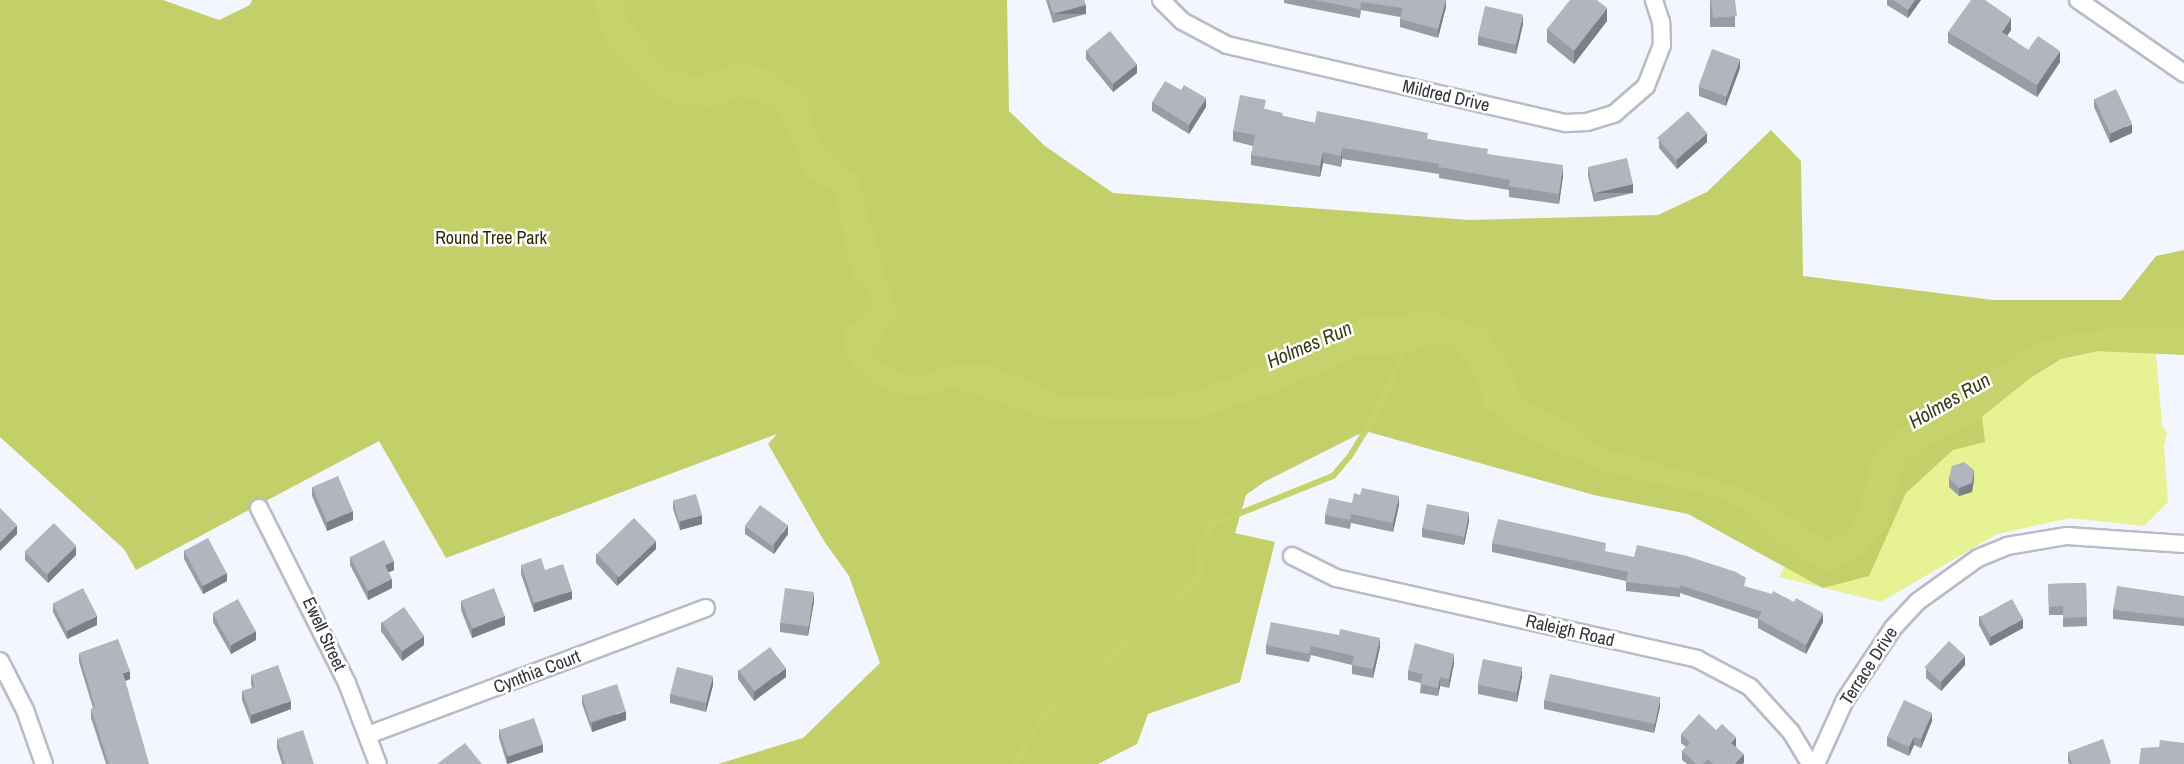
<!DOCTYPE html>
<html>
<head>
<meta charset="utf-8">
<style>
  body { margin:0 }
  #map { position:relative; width:2184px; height:764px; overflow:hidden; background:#f3f5ff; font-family:"Archivo Narrow",sans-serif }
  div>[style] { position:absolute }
  .green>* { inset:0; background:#e6f293 }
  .forest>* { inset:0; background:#c3cf68 }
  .water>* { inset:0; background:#c6d26b }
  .stream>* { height:6px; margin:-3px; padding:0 3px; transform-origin:3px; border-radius:3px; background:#c6d26b }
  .roads { filter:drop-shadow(2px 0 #b9bbc7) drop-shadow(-2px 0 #b9bbc7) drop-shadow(0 2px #b9bbc7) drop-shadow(0 -2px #b9bbc7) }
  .street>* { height:16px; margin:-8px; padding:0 8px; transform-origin:8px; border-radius:8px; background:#fff }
  .wall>* { inset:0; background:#999ca5; transform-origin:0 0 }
  .shaded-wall>* { inset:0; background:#7d7f86; transform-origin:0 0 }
  .building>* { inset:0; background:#b2b5c0; transform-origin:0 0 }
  span { translate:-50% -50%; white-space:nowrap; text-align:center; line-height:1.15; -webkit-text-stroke:5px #fff; paint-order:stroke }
  .street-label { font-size:18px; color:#343439 }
  .park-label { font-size:18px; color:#292c00 }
  .water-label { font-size:20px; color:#393d12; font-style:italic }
</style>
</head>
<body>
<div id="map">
  <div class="green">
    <i style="clip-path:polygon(2097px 351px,2156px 353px,2162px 425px,2167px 433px,2164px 447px,2168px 502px,2144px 526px,2070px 518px,1997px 534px,1881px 602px,1779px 577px,1803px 531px,2030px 378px,2062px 359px)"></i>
  </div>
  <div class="forest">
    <i style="clip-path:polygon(0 0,163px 0,219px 20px,250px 5px,252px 0,1007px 0,1009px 111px,1045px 146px,1113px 193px,1469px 220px,1658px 215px,1707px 192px,1771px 130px,1801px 161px,1803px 276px,1993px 300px,2121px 300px,2156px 256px,2184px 250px,2184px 355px,2097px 351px,2061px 359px,2030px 378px,1982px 416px,1985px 442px,1953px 450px,1906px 493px,1869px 576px,1823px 588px,1688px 514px,1594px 495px,1365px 431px,1264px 482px,1246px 495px,1235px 533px,1275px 542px,1240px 682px,1148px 714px,1137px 744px,1098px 764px,718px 764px,803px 738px,880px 663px,849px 576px,824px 541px,768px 444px,777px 434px,446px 558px,379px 441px,136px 570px,124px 549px,0 437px)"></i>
  </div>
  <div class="water">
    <i style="clip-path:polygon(593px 0,623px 0,626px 15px,650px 49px,671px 69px,692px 77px,733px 65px,762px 66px,805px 94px,814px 127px,827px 150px,857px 176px,896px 313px,872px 349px,875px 361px,909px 378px,961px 364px,992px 365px,1059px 396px,1138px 399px,1194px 391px,1260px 367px,1365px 317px,1432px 312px,1485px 329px,1516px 376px,1520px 397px,1577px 427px,1594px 445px,1744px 488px,1827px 540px,1843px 534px,1858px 515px,1874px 452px,1895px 432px,1921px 414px,1961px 401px,1990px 372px,2037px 343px,2076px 332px,2150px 326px,2184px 328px,2184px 354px,2097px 351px,2061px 359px,2030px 378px,1968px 428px,1923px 448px,1904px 465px,1886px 527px,1861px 557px,1829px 571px,1798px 559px,1748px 513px,1712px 496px,1602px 471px,1520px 435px,1503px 418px,1482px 410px,1482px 390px,1472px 369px,1450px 346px,1425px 344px,1406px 355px,1375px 354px,1350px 359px,1277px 392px,1194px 420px,1058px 422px,956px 388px,913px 398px,886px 389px,852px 369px,845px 348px,846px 329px,874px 306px,869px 293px,853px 278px,834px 193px,807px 177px,781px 116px,762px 103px,742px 97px,713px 107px,673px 104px,645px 83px,602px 36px)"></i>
  </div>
  <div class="stream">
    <i style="left:1015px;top:764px;width:55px;rotate:-59.2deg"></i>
    <i style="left:1043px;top:717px;width:213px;rotate:-41.6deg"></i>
    <i style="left:1202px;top:576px;width:26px;rotate:-103deg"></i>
    <i style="left:1196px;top:551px;width:30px;rotate:-60deg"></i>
    <i style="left:1211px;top:525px;width:131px;rotate:-21.9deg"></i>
    <i style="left:1333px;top:476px;width:26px;rotate:-50deg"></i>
    <i style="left:1350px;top:456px;width:52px;rotate:-58.5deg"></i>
    <i style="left:1377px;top:412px;width:70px;rotate:-66.4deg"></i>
  </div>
  <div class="roads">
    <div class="street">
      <i style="left:1161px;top:0;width:30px;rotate:45deg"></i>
      <i style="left:1182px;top:21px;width:51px;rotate:28.1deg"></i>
      <i style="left:1227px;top:45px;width:348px;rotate:13deg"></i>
      <i style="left:1566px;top:123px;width:21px;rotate:-3deg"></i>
      <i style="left:1587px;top:122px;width:28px;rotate:-17deg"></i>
      <i style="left:1614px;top:114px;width:43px;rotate:-41.2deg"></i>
      <i style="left:1646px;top:86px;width:44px;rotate:-68.7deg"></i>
      <i style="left:1662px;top:45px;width:23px;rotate:-92deg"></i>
      <i style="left:1661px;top:22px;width:23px;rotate:-108deg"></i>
      <i style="left:2078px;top:0;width:129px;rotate:34.6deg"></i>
      <i style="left:259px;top:508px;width:196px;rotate:63.3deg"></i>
      <i style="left:347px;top:683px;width:87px;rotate:69.1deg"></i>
      <i style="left:1292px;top:556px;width:49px;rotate:26.6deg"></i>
      <i style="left:1336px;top:578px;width:370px;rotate:12.6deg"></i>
      <i style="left:1697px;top:659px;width:60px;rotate:27.8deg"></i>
      <i style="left:1750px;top:687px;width:61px;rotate:47.7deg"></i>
      <i style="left:1791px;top:732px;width:37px;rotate:59deg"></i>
      <i style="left:0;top:661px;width:55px;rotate:63deg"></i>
      <i style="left:25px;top:710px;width:57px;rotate:70.6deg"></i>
      <i style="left:368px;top:735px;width:361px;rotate:-20.6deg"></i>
      <i style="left:1816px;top:764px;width:70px;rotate:-65.6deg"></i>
      <i style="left:1845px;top:700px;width:87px;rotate:-56.3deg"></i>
      <i style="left:1893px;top:628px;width:35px;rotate:-47deg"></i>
      <i style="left:1917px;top:602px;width:75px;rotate:-35.8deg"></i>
      <i style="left:1978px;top:558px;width:31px;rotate:-22deg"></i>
      <i style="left:2007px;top:546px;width:61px;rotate:-9.5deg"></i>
      <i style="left:2067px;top:536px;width:117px;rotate:3.9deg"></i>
    </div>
  </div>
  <div class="wall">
    <i style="clip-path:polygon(1046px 0,1084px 0,1086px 14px,1053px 23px)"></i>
    <i style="clip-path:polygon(1284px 0,1446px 0,1446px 7px,1438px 38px,1400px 27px,1400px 17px,1361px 10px,1360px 18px,1284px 3px)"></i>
    <i style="left:1710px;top:0;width:25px;height:27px"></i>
    <i style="clip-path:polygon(1887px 0,1921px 0,1908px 18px,1887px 5px)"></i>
    <i style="clip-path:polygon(1607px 21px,1574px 64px,1547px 42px,1547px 29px)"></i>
    <i style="clip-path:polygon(1523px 24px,1516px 54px,1478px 45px,1478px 36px)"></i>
    <i style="clip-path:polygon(2011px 30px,2007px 36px,2028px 50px,2060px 62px,2037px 97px,1948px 43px,1948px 32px)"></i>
    <i style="clip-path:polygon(1086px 50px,1137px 73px,1113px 92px,1086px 59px)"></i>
    <i style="clip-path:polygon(1740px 68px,1726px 106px,1699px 96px,1699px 87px)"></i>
    <i style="clip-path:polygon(2094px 99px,2132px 133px,2110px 143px,2094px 107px)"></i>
    <i style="clip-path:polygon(1152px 102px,1206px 107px,1189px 134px,1152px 111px)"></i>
    <i style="clip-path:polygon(1266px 109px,1283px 116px,1315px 123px,1428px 139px,1488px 154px,1563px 176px,1559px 204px,1509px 197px,1509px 190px,1439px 178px,1439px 174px,1342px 159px,1341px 167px,1323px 163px,1320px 177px,1251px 165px,1251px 155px,1253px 146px,1233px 141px,1233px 131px)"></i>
    <i style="clip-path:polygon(1659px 140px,1707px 142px,1677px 169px,1659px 148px)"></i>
    <i style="clip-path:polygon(1588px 167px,1633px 193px,1594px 202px,1588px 176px)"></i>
    <i style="clip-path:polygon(1949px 478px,1974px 479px,1972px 492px,1959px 496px,1949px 487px)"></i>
    <i style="clip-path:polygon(312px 487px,353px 520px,327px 531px,312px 496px)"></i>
    <i style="clip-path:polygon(673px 501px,702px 524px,680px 530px,673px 509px)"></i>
    <i style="clip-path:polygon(1352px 503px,1399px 505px,1393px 532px,1351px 523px,1350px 529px,1325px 524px,1325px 515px)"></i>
    <i style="clip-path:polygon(1469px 521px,1464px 545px,1422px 537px,1422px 528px)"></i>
    <i style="clip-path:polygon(745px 526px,788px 534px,774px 554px,745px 534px)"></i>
    <i style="clip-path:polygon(1492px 543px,1606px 552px,1746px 587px,1823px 622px,1806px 654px,1758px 628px,1758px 619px,1680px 593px,1680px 597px,1626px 591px,1626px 581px,1492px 552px)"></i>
    <i style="clip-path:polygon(656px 549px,617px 586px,596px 563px,596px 554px)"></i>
    <i style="clip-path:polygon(184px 550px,227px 581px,203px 594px,184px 559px)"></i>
    <i style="clip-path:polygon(25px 552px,76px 555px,48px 583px,25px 560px)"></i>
    <i style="clip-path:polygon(350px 557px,394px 570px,389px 572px,392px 588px,368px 600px,350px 565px)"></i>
    <i style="clip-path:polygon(521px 565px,545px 570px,572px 599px,534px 612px,521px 574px)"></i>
    <i style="clip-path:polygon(2086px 583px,2087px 626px,2063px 627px,2063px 615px,2049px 615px,2048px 584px)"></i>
    <i style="clip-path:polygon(2184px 596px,2184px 626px,2113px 619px,2113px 610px)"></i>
    <i style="clip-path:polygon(461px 601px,505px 625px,472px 638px,461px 610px)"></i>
    <i style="clip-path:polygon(814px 601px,808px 636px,780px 632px,780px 623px)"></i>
    <i style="clip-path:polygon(53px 603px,97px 625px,67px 639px,53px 612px)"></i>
    <i style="clip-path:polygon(213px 614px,256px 640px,231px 654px,213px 622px)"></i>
    <i style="clip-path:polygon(1979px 616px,2023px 628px,1990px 646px,1979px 625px)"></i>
    <i style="clip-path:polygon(381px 622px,424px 645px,402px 661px,381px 631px)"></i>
    <i style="clip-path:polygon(1266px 645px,1380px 647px,1373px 678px,1352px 674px,1352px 665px,1311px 655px,1309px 662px,1266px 654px)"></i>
    <i style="clip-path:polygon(79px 653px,130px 679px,125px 681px,149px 764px,106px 764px,91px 718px,91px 709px,93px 708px,79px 662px)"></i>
    <i style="clip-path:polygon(1454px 663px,1449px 688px,1440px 686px,1438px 696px,1420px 693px,1421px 683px,1408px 680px,1408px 671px)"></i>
    <i style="clip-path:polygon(1965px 665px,1941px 691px,1926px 678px,1926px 669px)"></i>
    <i style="clip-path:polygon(738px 670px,786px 677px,754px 701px,738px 679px)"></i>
    <i style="clip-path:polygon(251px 675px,291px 709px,251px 724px,242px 700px,242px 691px,252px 688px,251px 684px)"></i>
    <i style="clip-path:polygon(1522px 676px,1517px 702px,1478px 694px,1478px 685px)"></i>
    <i style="clip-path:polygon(713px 685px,706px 712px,670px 703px,670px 694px)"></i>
    <i style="clip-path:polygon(582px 696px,626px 720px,592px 732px,582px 704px)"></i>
    <i style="clip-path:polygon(1544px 700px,1660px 707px,1654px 733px,1544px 709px)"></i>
    <i style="clip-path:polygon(1932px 721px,1921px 748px,1914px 745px,1909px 756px,1887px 746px,1887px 737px)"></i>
    <i style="clip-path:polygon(499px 729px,543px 752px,507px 764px,499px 738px)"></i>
    <i style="clip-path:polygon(1716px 730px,1736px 746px,1744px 763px,1743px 764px,1687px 764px,1682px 760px,1682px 751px,1686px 747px,1681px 743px,1681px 734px)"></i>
    <i style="clip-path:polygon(277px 739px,314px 764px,282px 764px,277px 748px)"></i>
    <i style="clip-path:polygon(2068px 752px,2111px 764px,2069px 764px,2068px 761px)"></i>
  </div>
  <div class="shaded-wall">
    <i style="clip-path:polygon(1446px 0,1446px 7px,1438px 38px,1438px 29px)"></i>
    <i style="clip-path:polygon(1915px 0,1921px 0,1908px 18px,1908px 10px)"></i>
    <i style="left:1086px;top:5px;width:9px;height:34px;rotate:90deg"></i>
    <i style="clip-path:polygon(1607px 8px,1607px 21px,1574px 64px,1574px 51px)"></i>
    <i style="clip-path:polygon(1523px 15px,1523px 24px,1516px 54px,1516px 45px)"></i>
    <i style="clip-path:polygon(2011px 18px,2011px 30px,2002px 43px,2002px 32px)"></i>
    <i style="clip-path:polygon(2060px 51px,2060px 62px,2037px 97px,2037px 85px)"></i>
    <i style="clip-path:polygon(1740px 59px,1740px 68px,1726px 106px,1726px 97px)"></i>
    <i style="clip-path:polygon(1137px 64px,1137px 73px,1113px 92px,1113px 83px)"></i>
    <i style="clip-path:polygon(1206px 98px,1206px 107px,1189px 134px,1189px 125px)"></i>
    <i style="clip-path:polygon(2132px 124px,2132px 133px,2110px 143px,2110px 134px)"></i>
    <i style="clip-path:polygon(1707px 133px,1707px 142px,1677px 169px,1677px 160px)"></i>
    <i style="clip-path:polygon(1342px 148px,1342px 159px,1341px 167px,1341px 156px)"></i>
    <i style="clip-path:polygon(1323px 152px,1323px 163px,1320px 177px,1320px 166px)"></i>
    <i style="clip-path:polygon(1563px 165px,1563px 176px,1559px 204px,1559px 194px)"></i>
    <i style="left:1633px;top:184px;width:9px;height:40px;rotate:90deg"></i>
    <i style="clip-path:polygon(1974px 470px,1974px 479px,1972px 492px,1959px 496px,1959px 488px)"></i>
    <i style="clip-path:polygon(1399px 496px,1399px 505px,1393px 532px,1393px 523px)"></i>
    <i style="clip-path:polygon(353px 511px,353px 520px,327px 531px,327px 522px)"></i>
    <i style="clip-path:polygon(1469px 512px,1469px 521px,1464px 545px,1464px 536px)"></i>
    <i style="clip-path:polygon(702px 515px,702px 524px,680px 530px,680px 521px)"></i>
    <i style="clip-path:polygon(17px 525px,17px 534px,0 551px,0 542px)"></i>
    <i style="clip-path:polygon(788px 525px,788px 534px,774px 554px,774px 545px)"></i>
    <i style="clip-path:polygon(656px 541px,656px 549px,617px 586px,617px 577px)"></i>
    <i style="clip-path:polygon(76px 546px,76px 555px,48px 583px,48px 574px)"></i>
    <i style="clip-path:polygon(394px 561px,394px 570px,385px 574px,385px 565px)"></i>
    <i style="clip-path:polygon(227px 573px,227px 581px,203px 594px,203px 585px)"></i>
    <i style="clip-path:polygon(392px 579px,392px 588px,368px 600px,368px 591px)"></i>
    <i style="clip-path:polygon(572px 591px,572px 599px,534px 612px,534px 603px)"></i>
    <i style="clip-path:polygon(814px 592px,814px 601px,808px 636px,808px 627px)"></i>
    <i style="clip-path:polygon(1823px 613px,1823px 622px,1806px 654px,1806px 645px)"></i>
    <i style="clip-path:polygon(97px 616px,97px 625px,67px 639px,67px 631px)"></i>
    <i style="clip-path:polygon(505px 616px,505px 625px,472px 638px,472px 629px)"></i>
    <i style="clip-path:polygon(2023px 619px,2023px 628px,1990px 646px,1990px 637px)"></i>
    <i style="clip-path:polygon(256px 631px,256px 640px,231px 654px,231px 645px)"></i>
    <i style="clip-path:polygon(424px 636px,424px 645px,402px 661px,402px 652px)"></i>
    <i style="clip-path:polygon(1380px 638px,1380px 647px,1373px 678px,1373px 669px)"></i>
    <i style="clip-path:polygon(1454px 654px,1454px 663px,1449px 688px,1449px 679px)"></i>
    <i style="clip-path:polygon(1965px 656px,1965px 665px,1941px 691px,1941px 682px)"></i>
    <i style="clip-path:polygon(1522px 667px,1522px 676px,1517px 702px,1517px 693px)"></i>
    <i style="clip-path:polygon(786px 668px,786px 677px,754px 701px,754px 692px)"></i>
    <i style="clip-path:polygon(130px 671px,130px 679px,123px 682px,123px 673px)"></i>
    <i style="clip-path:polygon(713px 676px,713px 685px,706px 712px,706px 703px)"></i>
    <i style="clip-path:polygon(1440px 677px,1440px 686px,1438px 696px,1438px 688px)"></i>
    <i style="clip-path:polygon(1660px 698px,1660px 707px,1654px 733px,1654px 724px)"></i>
    <i style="clip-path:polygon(291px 701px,291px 709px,251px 724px,251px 715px)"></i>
    <i style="clip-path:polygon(626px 711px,626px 720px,592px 732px,592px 723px)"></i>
    <i style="clip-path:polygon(1932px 713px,1932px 721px,1921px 748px,1921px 739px)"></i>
    <i style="clip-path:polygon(1736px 737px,1736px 746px,1731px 751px,1731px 743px)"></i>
    <i style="clip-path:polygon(1914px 737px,1914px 745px,1909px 756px,1909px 747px)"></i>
    <i style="clip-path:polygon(543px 744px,543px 752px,507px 764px,507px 755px)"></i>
    <i style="clip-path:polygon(1744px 754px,1744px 763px,1735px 764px)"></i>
  </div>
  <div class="building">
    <i style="clip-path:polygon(1049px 0,1084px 0,1086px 5px,1053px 14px)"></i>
    <i style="clip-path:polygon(1315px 0,1446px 0,1438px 29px,1400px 19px,1403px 8px,1361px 2px,1360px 9px)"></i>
    <i style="clip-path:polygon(1570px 0,1597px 0,1607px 8px,1574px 51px,1547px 29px)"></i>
    <i style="clip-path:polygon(1711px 0,1735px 0,1737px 16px,1713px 18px)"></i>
    <i style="clip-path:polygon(1893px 0,1915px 0,1908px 10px)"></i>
    <i style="clip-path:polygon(1971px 0,1985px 0,2011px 18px,2002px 32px,2028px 50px,2038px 36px,2060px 51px,2037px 85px,1948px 32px)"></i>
    <i style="left:1485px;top:6px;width:39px;height:31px;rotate:13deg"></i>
    <i style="left:1110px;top:31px;width:43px;height:31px;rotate:51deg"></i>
    <i style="left:1712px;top:49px;width:30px;height:40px;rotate:20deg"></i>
    <i style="clip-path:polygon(1165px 81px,1181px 90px,1184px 85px,1206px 98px,1189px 125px,1152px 102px)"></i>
    <i style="left:2116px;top:89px;width:38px;height:24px;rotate:65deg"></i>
    <i style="clip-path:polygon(1240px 95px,1266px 100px,1264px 109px,1283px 113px,1282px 116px,1315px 123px,1317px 111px,1428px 133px,1427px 139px,1488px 149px,1487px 154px,1563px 165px,1559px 194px,1509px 186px,1510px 180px,1439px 167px,1439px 164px,1342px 148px,1341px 156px,1323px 152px,1320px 166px,1251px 155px,1255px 135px,1233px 131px)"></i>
    <i style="left:1688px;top:111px;width:29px;height:41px;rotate:49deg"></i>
    <i style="left:1627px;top:158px;width:27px;height:40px;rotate:77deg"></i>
    <i style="clip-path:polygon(1964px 462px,1974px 470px,1972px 483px,1959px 488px,1949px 478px,1952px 466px)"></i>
    <i style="left:338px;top:476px;width:38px;height:28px;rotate:67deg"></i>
    <i style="clip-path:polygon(1362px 488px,1399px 496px,1393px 523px,1351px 514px,1350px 520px,1325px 515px,1329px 498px,1352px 503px,1354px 493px,1360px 495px)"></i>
    <i style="left:696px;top:494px;width:22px;height:24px;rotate:74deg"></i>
    <i style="left:1427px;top:504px;width:43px;height:25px;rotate:11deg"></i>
    <i style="left:760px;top:505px;width:34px;height:26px;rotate:36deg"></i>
    <i style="clip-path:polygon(0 508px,17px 525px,0 542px)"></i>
    <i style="left:634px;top:518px;width:32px;height:52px;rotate:46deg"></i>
    <i style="clip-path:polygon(1498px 519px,1606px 543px,1605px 551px,1634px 557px,1637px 545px,1687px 556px,1736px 572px,1746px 578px,1744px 586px,1772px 594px,1773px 591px,1794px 602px,1796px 598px,1823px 613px,1806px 645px,1758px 619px,1762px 612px,1680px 585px,1680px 588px,1626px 582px,1628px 572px,1492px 543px)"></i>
    <i style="left:54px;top:523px;width:32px;height:41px;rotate:46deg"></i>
    <i style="left:208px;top:538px;width:40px;height:27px;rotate:62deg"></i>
    <i style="clip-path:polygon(384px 540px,394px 561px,385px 565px,392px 579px,368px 591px,350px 557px)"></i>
    <i style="clip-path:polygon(541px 558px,545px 570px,563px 564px,572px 591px,534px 603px,521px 565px)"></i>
    <i style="clip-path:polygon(2086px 583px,2087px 617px,2063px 618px,2063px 606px,2049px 607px,2048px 584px)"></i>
    <i style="clip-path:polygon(2117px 586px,2184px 596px,2184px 618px,2113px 610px)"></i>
    <i style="left:83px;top:588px;width:31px;height:34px;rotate:63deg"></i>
    <i style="left:494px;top:588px;width:30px;height:35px;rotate:69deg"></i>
    <i style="left:785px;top:588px;width:29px;height:35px;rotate:8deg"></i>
    <i style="left:238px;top:599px;width:37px;height:29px;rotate:61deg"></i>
    <i style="left:2012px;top:599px;width:23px;height:37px;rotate:61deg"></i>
    <i style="left:404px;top:607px;width:35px;height:27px;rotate:55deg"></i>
    <i style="clip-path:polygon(1271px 622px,1339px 635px,1340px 629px,1380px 638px,1373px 669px,1352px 665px,1354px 656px,1311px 646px,1309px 654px,1266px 645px)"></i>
    <i style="clip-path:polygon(118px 639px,130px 671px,123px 673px,149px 764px,109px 764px,91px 709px,95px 707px,79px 653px)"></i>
    <i style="left:1949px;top:641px;width:22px;height:36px;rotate:43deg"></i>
    <i style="clip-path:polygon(1415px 643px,1454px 654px,1449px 679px,1440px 677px,1438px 688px,1420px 684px,1423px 674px,1408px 671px)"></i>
    <i style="left:770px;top:647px;width:26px;height:39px;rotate:53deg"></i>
    <i style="left:1483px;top:659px;width:40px;height:26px;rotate:12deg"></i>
    <i style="clip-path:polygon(278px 665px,291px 701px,251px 715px,242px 691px,255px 687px,251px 675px)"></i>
    <i style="left:677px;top:667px;width:37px;height:28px;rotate:14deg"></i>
    <i style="left:1550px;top:674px;width:113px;height:27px;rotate:12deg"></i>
    <i style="left:617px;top:684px;width:28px;height:37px;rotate:72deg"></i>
    <i style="clip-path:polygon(1904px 700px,1932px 713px,1921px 739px,1914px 737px,1909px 747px,1887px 737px)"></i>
    <i style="clip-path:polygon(1699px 714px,1716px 730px,1722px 724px,1736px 737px,1731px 743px,1744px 754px,1735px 764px,1713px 764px,1708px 759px,1703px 764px,1696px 764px,1682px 751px,1690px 743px,1681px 734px)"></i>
    <i style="left:534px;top:718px;width:28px;height:37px;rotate:71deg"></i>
    <i style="clip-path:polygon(303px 730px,314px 764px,285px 764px,277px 739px)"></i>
    <i style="clip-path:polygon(2103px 739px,2111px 763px,2108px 764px,2072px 764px,2068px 752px)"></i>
    <i style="clip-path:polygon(2160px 740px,2184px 743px,2184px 764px,2139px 764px,2141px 748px,2159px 747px)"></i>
    <i style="clip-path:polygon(465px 743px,482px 764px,437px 764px)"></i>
  </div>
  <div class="street-label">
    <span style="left:1446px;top:96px;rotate:13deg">Mildred Drive</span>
    <span style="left:1570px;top:631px;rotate:13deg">Raleigh Road</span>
    <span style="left:324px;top:634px;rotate:65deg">Ewell Street</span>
    <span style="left:1869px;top:666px;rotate:-57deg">Terrace Drive</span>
    <span style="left:537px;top:672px;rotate:-21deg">Cynthia Court</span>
  </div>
  <div class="park-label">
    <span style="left:491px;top:238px">Round Tree Park</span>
  </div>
  <div class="water-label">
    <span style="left:1309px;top:344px;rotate:-23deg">Holmes Run</span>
    <span style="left:1949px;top:400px;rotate:-30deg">Holmes Run</span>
  </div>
</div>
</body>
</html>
